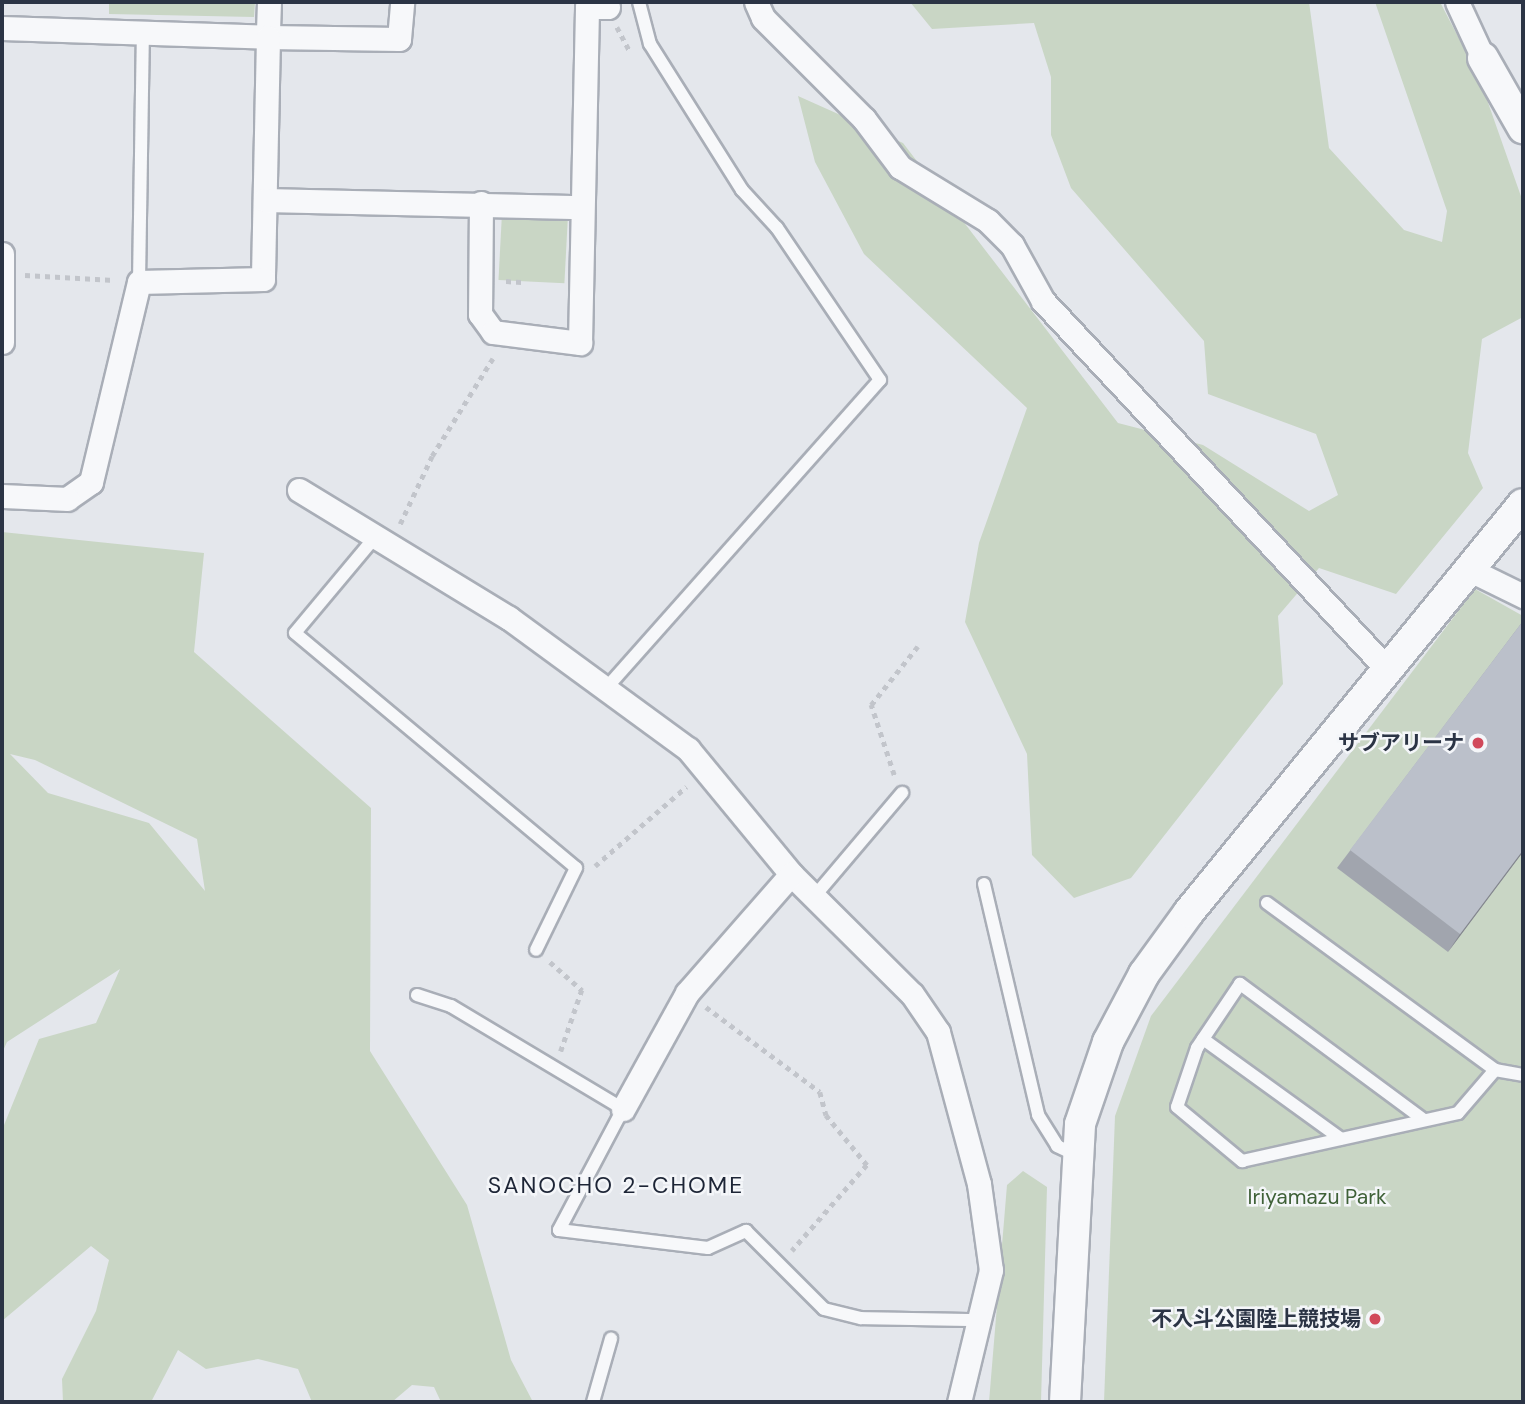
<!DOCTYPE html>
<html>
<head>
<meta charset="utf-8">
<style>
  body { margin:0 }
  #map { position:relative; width:1525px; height:1404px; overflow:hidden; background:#e4e7ec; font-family:"DM Sans","Noto Sans JP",sans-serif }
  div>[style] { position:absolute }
  .green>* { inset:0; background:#c9d6c5; transform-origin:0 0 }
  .path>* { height:4.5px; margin-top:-2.25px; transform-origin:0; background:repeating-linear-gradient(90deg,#c2c5cb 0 5px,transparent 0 10px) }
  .roads { filter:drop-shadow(2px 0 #a9aeb7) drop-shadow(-2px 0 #a9aeb7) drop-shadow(0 2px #a9aeb7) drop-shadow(0 -2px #a9aeb7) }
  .service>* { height:12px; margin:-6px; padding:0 6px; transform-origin:6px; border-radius:6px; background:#f7f8fa }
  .minor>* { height:23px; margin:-11.5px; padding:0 11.5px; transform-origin:11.5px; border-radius:11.5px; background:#f7f8fa }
  .tertiary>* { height:30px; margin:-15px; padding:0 15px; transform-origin:15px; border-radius:15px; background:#f7f8fa }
  .wall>* { inset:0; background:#a1a5ae }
  .shaded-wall>* { inset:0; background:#83868d }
  .building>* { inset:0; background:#bbc0ca }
  .dots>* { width:19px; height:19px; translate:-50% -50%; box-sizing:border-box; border:4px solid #f4f6f9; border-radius:50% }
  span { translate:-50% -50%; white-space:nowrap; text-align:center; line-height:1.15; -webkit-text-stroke:5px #f4f6f9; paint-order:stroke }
  .poi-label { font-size:21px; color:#2b3445; font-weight:700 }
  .right { translate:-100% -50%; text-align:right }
  .park-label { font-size:21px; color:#3f6138 }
  .neighbourhood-label { font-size:23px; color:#1d2536; letter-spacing:2px }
  .frame { position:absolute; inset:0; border:4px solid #2b3445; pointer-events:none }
</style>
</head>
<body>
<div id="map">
  <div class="green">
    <i style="clip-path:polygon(109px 2px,255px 2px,254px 17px,109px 14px)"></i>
    <i style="clip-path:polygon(910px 2px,1309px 2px,1329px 148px,1404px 230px,1442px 242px,1447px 211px,1375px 2px,1440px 2px,1479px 77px,1523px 202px,1523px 317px,1482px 339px,1468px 453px,1483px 488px,1396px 594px,1319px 568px,1278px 616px,1283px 684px,1131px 878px,1074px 898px,1032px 855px,1027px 754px,965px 622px,979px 543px,1027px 408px,864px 254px,815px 162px,798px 96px,903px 143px,1118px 423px,1203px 445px,1309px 511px,1338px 495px,1316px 434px,1208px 394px,1204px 341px,1071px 188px,1051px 135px,1051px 77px,1034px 23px,932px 29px)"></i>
    <i style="left:502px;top:213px;width:66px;height:67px;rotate:3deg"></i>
    <i style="clip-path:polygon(evenodd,2px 532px,204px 553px,194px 652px,371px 808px,370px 1051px,467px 1205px,511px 1360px,533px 1402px,441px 1402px,434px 1387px,412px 1385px,392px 1402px,312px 1402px,298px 1369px,258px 1359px,206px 1369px,178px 1350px,151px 1402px,63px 1402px,62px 1379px,96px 1311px,109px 1260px,91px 1246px,2px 1321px,2px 1130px,39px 1039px,96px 1023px,120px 969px,7px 1042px,2px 1053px,2px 532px,10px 754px,35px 760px,197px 839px,205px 891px,149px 823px,48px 793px,10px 754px)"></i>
    <i style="clip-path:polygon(1475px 589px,1523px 616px,1523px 1402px,1104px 1402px,1115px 1116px,1151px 1016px)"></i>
    <i style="clip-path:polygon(1023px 1171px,1047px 1187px,1041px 1402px,989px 1402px,1007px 1185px)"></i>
  </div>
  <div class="path">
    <i style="left:617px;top:27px;width:26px;rotate:62deg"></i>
    <i style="left:25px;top:275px;width:89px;rotate:3.2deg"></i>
    <i style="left:506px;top:281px;width:16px;rotate:4deg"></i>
    <i style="left:400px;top:524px;width:75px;rotate:-64.8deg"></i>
    <i style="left:432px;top:456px;width:115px;rotate:-58.1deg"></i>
    <i style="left:894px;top:775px;width:74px;rotate:-108.2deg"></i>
    <i style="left:871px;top:705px;width:75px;rotate:-51.5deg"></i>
    <i style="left:595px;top:866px;width:121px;rotate:-41deg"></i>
    <i style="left:550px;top:962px;width:43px;rotate:41.2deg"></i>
    <i style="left:582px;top:990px;width:65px;rotate:109deg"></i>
    <i style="left:706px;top:1007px;width:142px;rotate:36.7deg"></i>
    <i style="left:820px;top:1092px;width:24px;rotate:75deg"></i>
    <i style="left:826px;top:1115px;width:65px;rotate:50.6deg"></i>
    <i style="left:867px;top:1165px;width:114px;rotate:131.1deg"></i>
  </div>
  <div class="roads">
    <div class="service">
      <i style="left:139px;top:282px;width:250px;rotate:-89.1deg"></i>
      <i style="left:376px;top:536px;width:126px;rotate:129.9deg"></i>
      <i style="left:295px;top:633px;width:366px;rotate:39.9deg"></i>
      <i style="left:576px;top:868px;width:91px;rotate:116deg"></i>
      <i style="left:609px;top:685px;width:408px;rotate:-48.4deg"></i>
      <i style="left:880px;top:380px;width:184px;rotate:-124.1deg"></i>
      <i style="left:777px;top:228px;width:52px;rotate:-132.6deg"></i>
      <i style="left:742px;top:190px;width:173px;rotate:-122.2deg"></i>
      <i style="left:650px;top:44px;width:43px;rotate:-104.7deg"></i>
      <i style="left:984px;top:884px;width:237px;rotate:76.8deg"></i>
      <i style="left:1038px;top:1115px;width:36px;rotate:58deg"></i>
      <i style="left:1057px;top:1146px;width:23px;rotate:25deg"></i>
      <i style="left:813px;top:898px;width:138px;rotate:-49.7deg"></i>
      <i style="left:1267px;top:903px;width:283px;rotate:36.2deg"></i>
      <i style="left:1495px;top:1070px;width:28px;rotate:10deg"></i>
      <i style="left:417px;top:995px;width:36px;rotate:18deg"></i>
      <i style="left:451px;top:1006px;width:200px;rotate:30.9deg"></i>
      <i style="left:623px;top:1109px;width:137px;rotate:117.9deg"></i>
      <i style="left:559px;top:1230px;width:150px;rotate:6.9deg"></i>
      <i style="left:708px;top:1248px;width:42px;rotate:-24.1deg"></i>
      <i style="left:746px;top:1231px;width:110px;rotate:45deg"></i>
      <i style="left:824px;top:1309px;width:38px;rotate:14deg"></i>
      <i style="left:861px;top:1318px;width:116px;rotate:1deg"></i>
      <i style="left:1203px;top:1039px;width:170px;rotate:35.9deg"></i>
      <i style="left:1424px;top:1120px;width:229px;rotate:-143.5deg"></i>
      <i style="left:1240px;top:984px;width:77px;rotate:123.9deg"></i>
      <i style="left:1197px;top:1048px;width:62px;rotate:108.7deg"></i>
      <i style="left:1177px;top:1107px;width:85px;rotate:39.7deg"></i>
      <i style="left:1242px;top:1161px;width:221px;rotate:-12.5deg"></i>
      <i style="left:1458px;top:1113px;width:57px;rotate:-49.3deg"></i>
      <i style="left:593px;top:1402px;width:66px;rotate:-74.1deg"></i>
    </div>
    <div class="minor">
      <i style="left:269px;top:2px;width:35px;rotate:92deg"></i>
      <i style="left:268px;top:37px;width:131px;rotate:0.9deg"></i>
      <i style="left:399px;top:39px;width:37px;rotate:-85deg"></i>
      <i style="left:756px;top:2px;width:17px;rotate:66deg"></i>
      <i style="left:763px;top:18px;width:143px;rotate:45deg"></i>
      <i style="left:864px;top:119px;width:60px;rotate:53.1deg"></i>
      <i style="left:900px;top:167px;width:103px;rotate:31.5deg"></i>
      <i style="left:988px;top:221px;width:34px;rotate:45deg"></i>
      <i style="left:1012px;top:245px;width:64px;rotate:61deg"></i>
      <i style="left:1043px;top:301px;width:507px;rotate:46.92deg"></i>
      <i style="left:1457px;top:2px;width:62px;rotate:65.1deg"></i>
      <i style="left:2px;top:28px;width:266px;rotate:1.9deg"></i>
      <i style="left:268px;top:37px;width:242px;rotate:91.2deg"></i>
      <i style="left:263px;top:279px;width:124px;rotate:178.6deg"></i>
      <i style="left:139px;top:282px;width:206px;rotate:103.5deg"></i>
      <i style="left:91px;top:482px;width:29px;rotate:145deg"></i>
      <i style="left:67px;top:499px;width:65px;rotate:-177.4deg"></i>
      <i style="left:265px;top:200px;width:317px;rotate:1.3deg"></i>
      <i style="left:481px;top:203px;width:111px;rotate:90.5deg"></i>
      <i style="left:480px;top:314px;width:22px;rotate:54deg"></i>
      <i style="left:493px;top:332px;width:88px;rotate:7.2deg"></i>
      <i style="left:580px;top:343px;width:336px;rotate:-88.8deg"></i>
      <i style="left:587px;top:7px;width:21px"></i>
      <i style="left:2px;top:254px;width:88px;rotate:90deg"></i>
      <i style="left:299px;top:490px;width:246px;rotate:31.4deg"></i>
      <i style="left:509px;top:618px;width:222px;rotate:36.2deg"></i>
      <i style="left:688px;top:749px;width:162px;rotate:50.5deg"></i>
      <i style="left:791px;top:874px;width:170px;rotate:44.8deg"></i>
      <i style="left:912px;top:994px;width:46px;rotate:55.6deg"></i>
      <i style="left:938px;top:1032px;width:157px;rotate:74.9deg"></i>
      <i style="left:979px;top:1184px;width:87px;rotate:82.1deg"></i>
      <i style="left:991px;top:1270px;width:136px;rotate:103.6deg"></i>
      <i style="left:1472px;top:571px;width:57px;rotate:26.1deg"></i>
      <i style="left:623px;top:1109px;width:132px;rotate:-61.1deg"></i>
      <i style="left:687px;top:993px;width:158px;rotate:-48.8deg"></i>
    </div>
    <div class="tertiary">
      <i style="left:1483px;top:58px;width:81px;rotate:60.3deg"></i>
      <i style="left:1065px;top:1402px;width:278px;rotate:-86.9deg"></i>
      <i style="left:1080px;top:1124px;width:87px;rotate:-71.1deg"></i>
      <i style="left:1108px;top:1042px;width:77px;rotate:-62.1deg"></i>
      <i style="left:1144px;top:974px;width:77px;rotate:-54deg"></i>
      <i style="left:1189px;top:912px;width:527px;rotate:-50.7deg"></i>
    </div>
  </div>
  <div class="wall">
    <i style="clip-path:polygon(1523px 621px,1523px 852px,1448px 952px,1337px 868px)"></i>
  </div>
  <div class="shaded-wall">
    <i style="clip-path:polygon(1523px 850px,1523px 852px,1448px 952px,1460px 934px)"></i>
  </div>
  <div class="building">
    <i style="clip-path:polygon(1523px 621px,1523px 850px,1460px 934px,1350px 850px)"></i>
  </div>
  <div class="dots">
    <i style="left:1478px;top:743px;background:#d1495b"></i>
    <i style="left:1375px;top:1319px;background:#d1495b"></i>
  </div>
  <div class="poi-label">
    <span class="right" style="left:1464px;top:743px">サブアリーナ</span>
    <span class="right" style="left:1361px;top:1319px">不入斗公園陸上競技場</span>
  </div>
  <div class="park-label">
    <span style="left:1317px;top:1197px">Iriyamazu Park</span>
  </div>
  <div class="neighbourhood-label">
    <span style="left:616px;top:1185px">SANOCHO 2-CHOME</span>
  </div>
  <div class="frame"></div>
</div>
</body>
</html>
